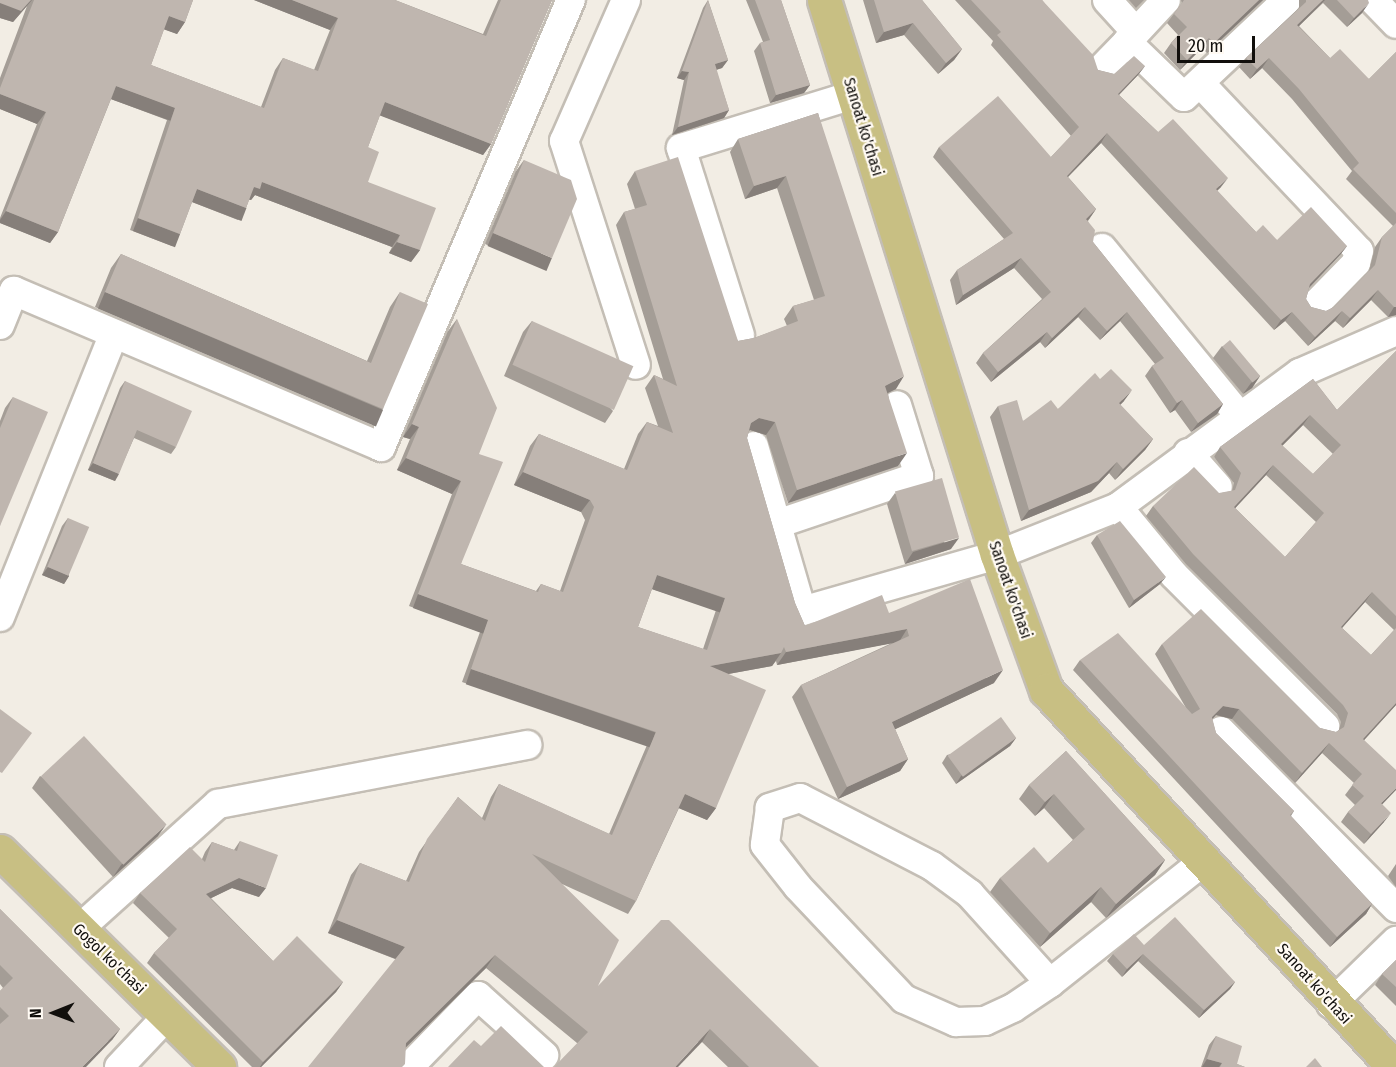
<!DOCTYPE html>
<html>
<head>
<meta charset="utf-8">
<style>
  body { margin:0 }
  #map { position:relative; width:1396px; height:1067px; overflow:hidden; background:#f2ede4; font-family:"Fira Sans Condensed",sans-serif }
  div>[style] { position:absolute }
  .roads { filter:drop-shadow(2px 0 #c4beb5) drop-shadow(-2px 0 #c4beb5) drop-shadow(0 2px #c4beb5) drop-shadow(0 -2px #c4beb5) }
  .minor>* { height:28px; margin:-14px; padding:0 14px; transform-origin:14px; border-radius:14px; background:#fff }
  .major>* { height:33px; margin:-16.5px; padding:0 16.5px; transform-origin:16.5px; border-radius:16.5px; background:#c8bf83 }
  .wall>* { inset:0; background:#a49d96 }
  .shaded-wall>* { inset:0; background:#867f7a; transform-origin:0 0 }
  .building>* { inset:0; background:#bfb6af; transform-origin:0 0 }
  span { translate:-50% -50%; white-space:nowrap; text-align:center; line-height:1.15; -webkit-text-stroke:4.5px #fffaf3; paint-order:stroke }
  .street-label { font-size:16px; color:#110f0c }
  .north { position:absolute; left:24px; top:983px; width:60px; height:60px; -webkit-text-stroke:4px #fffaf3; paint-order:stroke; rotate:269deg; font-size:16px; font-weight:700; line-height:24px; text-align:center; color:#110f0c }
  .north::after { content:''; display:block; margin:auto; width:21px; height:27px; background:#110f0c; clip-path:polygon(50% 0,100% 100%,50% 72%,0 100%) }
  .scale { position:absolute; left:1177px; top:36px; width:78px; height:27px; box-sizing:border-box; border:3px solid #110f0c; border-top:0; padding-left:8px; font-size:18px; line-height:21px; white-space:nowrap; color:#110f0c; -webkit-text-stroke:4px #fffaf3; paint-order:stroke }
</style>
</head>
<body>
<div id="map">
  <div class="roads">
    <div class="minor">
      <i style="left:626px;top:0;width:154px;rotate:113.7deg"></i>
      <i style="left:564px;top:141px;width:235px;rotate:72.2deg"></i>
      <i style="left:1107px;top:0;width:43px;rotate:47.8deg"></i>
      <i style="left:1373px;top:0;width:33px;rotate:46deg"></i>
      <i style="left:1127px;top:42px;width:57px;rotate:-47.1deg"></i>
      <i style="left:1102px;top:68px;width:36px;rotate:-46deg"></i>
      <i style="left:1127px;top:42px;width:79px;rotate:44deg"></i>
      <i style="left:1184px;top:97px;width:141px;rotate:-43.3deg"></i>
      <i style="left:1200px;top:83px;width:231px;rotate:46.6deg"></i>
      <i style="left:1359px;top:251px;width:12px;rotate:104deg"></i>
      <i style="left:1356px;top:263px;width:59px;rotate:134.3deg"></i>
      <i style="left:1102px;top:248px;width:215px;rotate:50.7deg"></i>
      <i style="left:0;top:325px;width:37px;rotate:-68deg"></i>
      <i style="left:14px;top:291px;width:399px;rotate:23deg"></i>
      <i style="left:381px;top:447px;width:486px;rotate:-67deg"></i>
      <i style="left:740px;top:335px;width:196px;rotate:-107.5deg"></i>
      <i style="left:681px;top:148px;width:180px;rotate:-17.1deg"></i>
      <i style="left:754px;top:446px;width:172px;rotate:73.8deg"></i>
      <i style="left:802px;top:611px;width:203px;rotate:-16deg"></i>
      <i style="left:997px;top:555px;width:130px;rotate:-21.6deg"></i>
      <i style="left:1118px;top:507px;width:226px;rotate:-36.4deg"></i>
      <i style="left:1300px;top:373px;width:105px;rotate:-23.6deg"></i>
      <i style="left:1188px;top:453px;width:45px;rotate:48.6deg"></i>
      <i style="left:1118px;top:507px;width:88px;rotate:50.5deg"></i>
      <i style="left:1174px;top:575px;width:214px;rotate:45deg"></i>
      <i style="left:777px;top:524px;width:150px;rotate:-18.7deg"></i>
      <i style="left:919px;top:476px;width:74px;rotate:-107.2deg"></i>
      <i style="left:0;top:617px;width:305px;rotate:-68.1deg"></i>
      <i style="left:1221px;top:731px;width:249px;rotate:45.3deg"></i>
      <i style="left:79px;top:929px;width:187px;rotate:-42deg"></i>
      <i style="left:218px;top:804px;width:315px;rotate:-10.8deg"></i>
      <i style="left:1050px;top:983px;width:120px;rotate:-132deg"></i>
      <i style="left:970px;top:894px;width:47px;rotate:-143.6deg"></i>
      <i style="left:932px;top:866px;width:148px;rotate:-152.7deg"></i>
      <i style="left:800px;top:798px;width:32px;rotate:162deg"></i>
      <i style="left:770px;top:808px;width:37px;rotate:98deg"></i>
      <i style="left:765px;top:845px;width:53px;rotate:51.8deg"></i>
      <i style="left:798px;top:887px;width:154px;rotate:46.6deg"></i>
      <i style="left:904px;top:999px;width:57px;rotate:23.9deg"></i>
      <i style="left:956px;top:1022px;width:29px;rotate:-2deg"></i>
      <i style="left:985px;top:1021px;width:31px;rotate:-25deg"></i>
      <i style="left:1013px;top:1008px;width:45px;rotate:-34deg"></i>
      <i style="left:1050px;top:983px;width:198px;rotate:-38.4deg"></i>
      <i style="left:1331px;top:1004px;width:91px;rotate:-44.1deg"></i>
      <i style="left:119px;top:1067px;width:70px;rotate:-46.7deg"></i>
      <i style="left:409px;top:1067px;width:99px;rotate:-45.8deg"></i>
      <i style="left:478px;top:996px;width:89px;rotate:41.8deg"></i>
    </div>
    <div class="major">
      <i style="left:824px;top:0;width:581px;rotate:72.69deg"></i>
      <i style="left:997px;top:555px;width:144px;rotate:70.1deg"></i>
      <i style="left:1046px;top:690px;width:513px;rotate:47.29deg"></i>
      <i style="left:0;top:851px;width:308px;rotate:44.6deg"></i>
    </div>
  </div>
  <div class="wall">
    <i style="clip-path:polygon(0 0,193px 0,185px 22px,177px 34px,164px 29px,151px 65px,261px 107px,275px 70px,283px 58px,314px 70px,330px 30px,254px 0,395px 0,483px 34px,498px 0,552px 0,491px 144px,483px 155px,380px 115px,368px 147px,368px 182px,420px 250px,411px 262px,389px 253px,392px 247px,255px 195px,251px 200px,249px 200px,246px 208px,238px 220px,192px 202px,180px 234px,172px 246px,130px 230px,167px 120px,111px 99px,58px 232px,50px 243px,0 223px,0 218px,37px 124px,0 109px,0 78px,27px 6px,13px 22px,0 18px)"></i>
    <i style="clip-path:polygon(708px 0,728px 60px,722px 68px,716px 70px,729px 110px,724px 118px,672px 135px,684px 80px,677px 78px,703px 8px)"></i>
    <i style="clip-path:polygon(746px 0,781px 0,810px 85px,804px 93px,770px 103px,754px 51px,760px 43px,763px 42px)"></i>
    <i style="clip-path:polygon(863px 0,922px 0,962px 49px,954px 60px,938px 74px,904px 35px,876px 43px)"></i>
    <i style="clip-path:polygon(955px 0,1042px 0,1098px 70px,1114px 74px,1145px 66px,1138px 75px,1119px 95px,1158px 132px,1221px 187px,1217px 191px,1256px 232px,1277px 240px,1347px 246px,1340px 255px,1309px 288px,1306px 299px,1311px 307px,1326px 311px,1334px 307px,1369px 271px,1375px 247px,1382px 237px,1393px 226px,1346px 179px,1352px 171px,1292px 99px,1262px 68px,1250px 79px,1239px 67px,1246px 58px,1299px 8px,1299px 0,1368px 0,1362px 13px,1347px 27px,1323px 3px,1299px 26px,1330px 58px,1369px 79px,1396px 52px,1396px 315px,1388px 317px,1371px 300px,1343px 328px,1335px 321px,1308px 346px,1285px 321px,1274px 330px,1101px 143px,1068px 177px,1096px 209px,1088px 221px,1093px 242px,1223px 404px,1217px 414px,1191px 432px,1175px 410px,1170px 413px,1145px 376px,1152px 366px,1155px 364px,1120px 321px,1100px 340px,1078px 317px,1045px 348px,1040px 342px,991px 382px,976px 363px,983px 353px,1042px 299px,1014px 268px,956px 305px,950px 280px,957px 270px,1004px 239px,933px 157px,939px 147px,1051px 157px,1071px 136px,991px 45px,993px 41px)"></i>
    <i style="clip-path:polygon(1129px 0,1144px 0,1136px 8px)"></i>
    <i style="clip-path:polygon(1181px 0,1263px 0,1207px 53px,1202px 48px,1180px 70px,1164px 53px,1171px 43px,1178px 35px,1167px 23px,1182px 3px)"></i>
    <i style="clip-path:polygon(evenodd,818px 113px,896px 389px,888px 393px,898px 466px,788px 503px,766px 435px,750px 430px,749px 431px,747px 438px,795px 603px,805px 626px,889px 613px,994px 683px,895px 729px,908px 759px,900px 771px,838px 799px,792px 697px,801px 685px,892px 643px,777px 665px,776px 661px,772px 666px,728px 674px,716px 808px,707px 820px,679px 808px,636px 901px,628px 914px,562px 884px,598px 986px,819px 1067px,728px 1067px,702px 1042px,577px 1043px,486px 968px,406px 1047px,395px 959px,328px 933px,351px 875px,360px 863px,406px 881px,419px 852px,458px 797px,482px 818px,491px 797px,499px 784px,609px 834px,647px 745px,462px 682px,480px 632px,409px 606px,452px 494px,397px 470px,410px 439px,403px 437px,448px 331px,457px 319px,479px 454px,461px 564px,536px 591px,541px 584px,560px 591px,585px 520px,581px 512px,514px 485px,530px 446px,539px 434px,624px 469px,638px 434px,647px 422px,658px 426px,645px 388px,654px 375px,663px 379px,616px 225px,624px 212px,635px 209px,627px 184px,635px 171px,738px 341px,754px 338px,787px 326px,784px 319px,793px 306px,814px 300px,777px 188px,745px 199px,730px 152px,738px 139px,818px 113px,652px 589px,716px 610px,703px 649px,638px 627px,652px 589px)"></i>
    <i style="clip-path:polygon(524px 160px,544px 269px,485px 244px,516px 171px)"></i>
    <i style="clip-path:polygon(121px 254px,367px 361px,390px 307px,400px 292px,383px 409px,373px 424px,95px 307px,111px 268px)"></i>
    <i style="clip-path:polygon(532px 321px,613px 411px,605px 423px,504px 376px,523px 332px)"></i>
    <i style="clip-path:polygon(1222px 346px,1260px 376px,1252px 388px,1243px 394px,1213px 358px)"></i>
    <i style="clip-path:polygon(evenodd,1396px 351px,1396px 705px,1364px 740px,1382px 805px,1384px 822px,1364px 844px,1341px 822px,1348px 812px,1355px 805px,1345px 795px,1354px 783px,1322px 753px,1295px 783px,1232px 719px,1216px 715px,1212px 719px,1216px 733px,1294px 811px,1291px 816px,1372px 904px,1366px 914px,1330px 947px,1073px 670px,1080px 660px,1186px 708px,1155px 654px,1162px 644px,1320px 728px,1336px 732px,1339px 730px,1341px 722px,1337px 714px,1186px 564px,1146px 516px,1153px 506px,1232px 491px,1234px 483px,1214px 457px,1220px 447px,1313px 379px,1337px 410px,1396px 351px,1303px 425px,1333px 454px,1313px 474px,1282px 446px,1303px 425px,1396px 351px,1266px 475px,1316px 522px,1285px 557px,1235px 508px,1266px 475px,1396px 351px,1365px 602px,1394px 630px,1371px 655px,1342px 628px,1365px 602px)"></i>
    <i style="clip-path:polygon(1100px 379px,1124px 401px,1120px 405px,1153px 439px,1145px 450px,1115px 480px,1109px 473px,1091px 492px,1021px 521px,990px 417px,998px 406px,1023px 421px,1058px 409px)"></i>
    <i style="clip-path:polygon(125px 381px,176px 447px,171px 454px,134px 438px,115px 481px,88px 470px,120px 388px)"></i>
    <i style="clip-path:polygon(13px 397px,0 526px,0 421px,5px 408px)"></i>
    <i style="clip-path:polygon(895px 493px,951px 549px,905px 564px,887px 504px)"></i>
    <i style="clip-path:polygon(68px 518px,69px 576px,64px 584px,42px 575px,62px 526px)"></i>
    <i style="clip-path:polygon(1097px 535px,1160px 584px,1129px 608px,1091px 543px)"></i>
    <i style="clip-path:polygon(1016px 738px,1010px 746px,956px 784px,942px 763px,947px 755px)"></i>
    <i style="clip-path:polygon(1066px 751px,1165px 860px,1155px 875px,1106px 918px,1091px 902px,1040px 947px,990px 892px,1000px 878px,1048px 863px,1073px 840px,1044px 808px,1035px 816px,1019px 799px,1029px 785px)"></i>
    <i style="clip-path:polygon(40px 776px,158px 836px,113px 877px,32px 788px)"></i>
    <i style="clip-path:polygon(240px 841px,259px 897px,232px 888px,211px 898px,273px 961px,343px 982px,336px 992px,261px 1067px,252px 1067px,147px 963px,154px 953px,169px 938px,133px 903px,140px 893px,202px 859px,205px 852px,212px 842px,234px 850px)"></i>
    <i style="clip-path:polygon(1396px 864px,1396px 887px,1388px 876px)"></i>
    <i style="clip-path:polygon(0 909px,120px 1029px,112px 1040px,0 1067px,0 991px,3px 988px,0 984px)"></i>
    <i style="clip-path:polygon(1144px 945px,1235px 982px,1230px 989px,1199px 1018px,1138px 961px,1122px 977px,1107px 961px,1113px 954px)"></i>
    <i style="clip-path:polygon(1396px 960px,1396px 1006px,1375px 985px,1382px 974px)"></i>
    <i style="clip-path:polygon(1216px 1036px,1237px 1064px,1245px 1067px,1201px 1067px,1209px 1045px)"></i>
  </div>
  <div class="shaded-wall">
    <i style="clip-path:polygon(32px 0,13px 22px,0 18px,0 3px)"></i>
    <i style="clip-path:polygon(254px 0,292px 0,338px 18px,330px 30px)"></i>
    <i style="clip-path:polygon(1259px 0,1263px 0,1207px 53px,1214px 43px)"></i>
    <i style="clip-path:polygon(1323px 0,1325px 0,1291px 34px,1297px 25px)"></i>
    <i style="clip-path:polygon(1369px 3px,1362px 13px,1347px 27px,1354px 18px)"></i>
    <i style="clip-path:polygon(169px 16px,185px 22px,177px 34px,160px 28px)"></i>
    <i style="clip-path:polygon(913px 23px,904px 35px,876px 43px,884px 32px)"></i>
    <i style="clip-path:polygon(1209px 38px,1202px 48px,1180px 70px,1187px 60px)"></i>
    <i style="clip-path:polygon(962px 49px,954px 60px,938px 74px,946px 63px)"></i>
    <i style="clip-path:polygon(1269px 58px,1262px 68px,1250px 79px,1257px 69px)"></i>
    <i style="clip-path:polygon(728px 60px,722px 68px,709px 72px,715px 64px)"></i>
    <i style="clip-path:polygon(1145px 66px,1138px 75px,1111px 103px,1118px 94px)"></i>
    <i style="clip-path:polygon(682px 71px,689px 72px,684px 80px,677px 78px)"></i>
    <i style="clip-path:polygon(810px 85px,804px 93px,770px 103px,776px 95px)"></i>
    <i style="left:116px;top:86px;width:63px;height:14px;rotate:20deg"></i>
    <i style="clip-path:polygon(0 94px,46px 112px,37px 124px,0 109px)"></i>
    <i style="clip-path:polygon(385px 102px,491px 144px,483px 155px,376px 114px)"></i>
    <i style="clip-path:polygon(729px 110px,724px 118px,672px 135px,678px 127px)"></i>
    <i style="clip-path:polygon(1107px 133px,1101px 143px,1060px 185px,1067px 176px)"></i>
    <i style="clip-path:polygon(786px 176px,777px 188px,745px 199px,754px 186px)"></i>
    <i style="clip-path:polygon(1228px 178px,1221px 187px,1209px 198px,1216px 189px)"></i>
    <i style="clip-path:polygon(262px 182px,400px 235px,392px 247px,255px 195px,251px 200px,246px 198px,254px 187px)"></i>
    <i style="left:197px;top:189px;width:53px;height:14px;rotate:21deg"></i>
    <i style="clip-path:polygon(1096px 209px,1089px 219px,1079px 228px,1086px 219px)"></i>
    <i style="clip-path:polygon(6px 211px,58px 232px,50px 243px,0 223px,0 220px)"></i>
    <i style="left:138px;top:218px;width:45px;height:14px;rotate:21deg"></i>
    <i style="left:493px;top:233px;width:64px;height:14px;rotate:23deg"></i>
    <i style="clip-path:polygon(397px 242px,420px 250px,411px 262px,389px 253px)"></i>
    <i style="clip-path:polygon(1347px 246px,1340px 255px,1303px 294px,1310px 284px)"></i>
    <i style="clip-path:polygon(1021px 258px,1014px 268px,956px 305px,963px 295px)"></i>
    <i style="clip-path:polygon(1378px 290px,1371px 300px,1343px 328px,1350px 318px)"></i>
    <i style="left:105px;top:292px;width:302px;height:18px;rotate:23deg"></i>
    <i style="clip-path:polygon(1085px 307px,1078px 317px,1045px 348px,1052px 338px)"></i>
    <i style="clip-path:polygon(1394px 307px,1396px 307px,1396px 315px,1388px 317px)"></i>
    <i style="clip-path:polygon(1342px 311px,1335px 321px,1308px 346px,1315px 337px)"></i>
    <i style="clip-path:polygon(1127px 312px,1120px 321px,1100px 340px,1107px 331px)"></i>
    <i style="clip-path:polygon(1292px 312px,1285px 321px,1274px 330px,1281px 320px)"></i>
    <i style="clip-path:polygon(1047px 332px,1040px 342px,991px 382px,998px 372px)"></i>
    <i style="clip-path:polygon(904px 376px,896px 389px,877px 398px,885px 386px)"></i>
    <i style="clip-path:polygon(1260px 376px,1252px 388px,1243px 394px,1251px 383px)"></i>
    <i style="clip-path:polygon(1132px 390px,1124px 401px,1111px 414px,1119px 403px)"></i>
    <i style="clip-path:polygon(1182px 400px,1175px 410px,1170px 413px,1177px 403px)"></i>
    <i style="clip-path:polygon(1223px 404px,1217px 414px,1191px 432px,1198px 423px)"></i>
    <i style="clip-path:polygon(1310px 415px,1303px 425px,1274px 454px,1281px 444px)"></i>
    <i style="clip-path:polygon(759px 418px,775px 422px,766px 435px,750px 430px,742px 435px,751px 423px)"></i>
    <i style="clip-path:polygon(412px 424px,419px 427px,410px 439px,403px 437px)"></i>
    <i style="clip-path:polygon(1153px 439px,1145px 450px,1115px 480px,1123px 469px)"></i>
    <i style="clip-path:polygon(907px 453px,898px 466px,788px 503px,797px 490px)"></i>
    <i style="clip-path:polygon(406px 458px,461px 481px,452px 494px,397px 470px)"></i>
    <i style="clip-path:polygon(1117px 462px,1109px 473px,1091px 492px,1021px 521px,1029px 510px)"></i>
    <i style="clip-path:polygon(93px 463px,119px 474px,115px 481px,88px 470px)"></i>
    <i style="clip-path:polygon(1273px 465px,1266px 475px,1227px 517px,1234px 507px)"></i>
    <i style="clip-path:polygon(523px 472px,590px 500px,581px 512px,514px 485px)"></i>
    <i style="clip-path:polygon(959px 538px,951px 549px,905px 564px,913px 552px)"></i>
    <i style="clip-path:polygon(48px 567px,69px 576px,64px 584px,42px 575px)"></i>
    <i style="left:657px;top:575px;width:72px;height:15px;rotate:19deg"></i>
    <i style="clip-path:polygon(1166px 577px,1160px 584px,1129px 608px,1134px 600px)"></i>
    <i style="clip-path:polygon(1372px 592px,1365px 602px,1334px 637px,1341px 627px)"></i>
    <i style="left:418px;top:594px;width:75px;height:15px;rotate:20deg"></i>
    <i style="clip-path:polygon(907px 629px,899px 642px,777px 665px,786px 652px)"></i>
    <i style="clip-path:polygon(781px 653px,772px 666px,701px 679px,710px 666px)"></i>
    <i style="left:471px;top:669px;width:195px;height:16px;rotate:19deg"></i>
    <i style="clip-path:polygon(1003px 670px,994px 683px,883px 735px,892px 722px)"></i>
    <i style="clip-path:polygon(1396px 703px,1396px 705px,1356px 749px,1363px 739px)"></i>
    <i style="clip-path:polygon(1223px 706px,1239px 709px,1232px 719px,1216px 715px,1205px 727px,1212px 717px)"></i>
    <i style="clip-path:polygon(1016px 738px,1010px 746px,956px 784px,961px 776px)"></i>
    <i style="clip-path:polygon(1329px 743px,1322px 753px,1295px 783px,1302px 773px)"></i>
    <i style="clip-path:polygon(908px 759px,900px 771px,838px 799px,847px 787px)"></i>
    <i style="clip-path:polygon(1396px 788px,1396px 790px,1374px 813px,1381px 803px)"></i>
    <i style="clip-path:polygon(685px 794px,716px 808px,707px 820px,676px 807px)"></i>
    <i style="clip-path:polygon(1054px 794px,1044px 808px,1035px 816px,1045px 802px)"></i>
    <i style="clip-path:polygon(1391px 813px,1384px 822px,1364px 844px,1371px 834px)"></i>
    <i style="clip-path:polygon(166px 825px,158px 836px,113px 877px,121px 865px)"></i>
    <i style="clip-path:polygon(1165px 860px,1155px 875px,1106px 918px,1116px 904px)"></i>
    <i style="clip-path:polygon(239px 878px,266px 888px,259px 897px,232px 888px,199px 904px,206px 894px)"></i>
    <i style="clip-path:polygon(1101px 887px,1091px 902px,1040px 947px,1050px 933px)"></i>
    <i style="clip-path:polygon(1372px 904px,1366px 914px,1330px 947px,1337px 937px)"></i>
    <i style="clip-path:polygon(337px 920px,405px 947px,396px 959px,328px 933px)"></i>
    <i style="clip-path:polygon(1143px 954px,1138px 961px,1122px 977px,1127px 969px)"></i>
    <i style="clip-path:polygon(495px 955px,486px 968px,397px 1056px,406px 1043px)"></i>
    <i style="clip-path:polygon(343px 982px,336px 992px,261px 1067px,260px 1067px,263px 1062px)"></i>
    <i style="clip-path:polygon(1235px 982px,1230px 989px,1199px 1018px,1204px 1010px)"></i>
    <i style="clip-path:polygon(120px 1029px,112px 1040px,86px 1067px,82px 1067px)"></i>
    <i style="clip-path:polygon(710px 1029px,702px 1042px,678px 1067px,675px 1067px)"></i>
    <i style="clip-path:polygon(1207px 1059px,1222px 1063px,1219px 1067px,1202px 1067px)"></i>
  </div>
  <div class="building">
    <i style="clip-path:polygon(0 0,31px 0,21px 11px,0 3px)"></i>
    <i style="clip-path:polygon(34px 0,193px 0,185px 22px,169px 16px,151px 65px,264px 108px,283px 58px,318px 71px,338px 18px,292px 0,395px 0,486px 36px,501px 0,552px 0,491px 144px,385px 102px,368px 147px,379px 152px,368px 182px,436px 208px,420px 250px,397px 242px,400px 235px,262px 182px,260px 189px,254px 187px,246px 208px,197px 189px,180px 234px,138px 218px,175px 108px,116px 86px,58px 232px,6px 211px,46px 112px,0 94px,0 88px)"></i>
    <i style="clip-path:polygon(708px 0,728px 60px,715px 64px,729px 110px,678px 127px,689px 72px,682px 71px)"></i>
    <i style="clip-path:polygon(755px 0,781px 0,810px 85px,776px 95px,760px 43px,770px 40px)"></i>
    <i style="clip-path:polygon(874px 0,922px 0,962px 49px,946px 63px,913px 23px,884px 32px)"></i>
    <i style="clip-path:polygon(971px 0,1042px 0,1093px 55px,1098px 70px,1114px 74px,1134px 56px,1145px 66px,1118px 94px,1158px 132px,1173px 119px,1228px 178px,1216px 189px,1256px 232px,1263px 225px,1277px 240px,1311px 207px,1347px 246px,1310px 284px,1306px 299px,1311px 307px,1326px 311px,1334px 307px,1375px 265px,1382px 237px,1396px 223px,1396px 307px,1394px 307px,1378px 290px,1350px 318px,1342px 311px,1315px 337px,1292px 312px,1281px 320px,1107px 133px,1067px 176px,1096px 209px,1086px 219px,1095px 230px,1093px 242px,1223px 404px,1198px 423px,1182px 400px,1177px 403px,1152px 366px,1164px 358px,1127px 312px,1107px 331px,1085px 307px,1052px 338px,1047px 332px,998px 372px,983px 353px,1051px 292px,1021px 258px,963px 295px,957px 270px,1013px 233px,939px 147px,998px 96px,1051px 157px,1079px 127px,997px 35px,1001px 32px)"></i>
    <i style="clip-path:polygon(1184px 0,1259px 0,1214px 43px,1209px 38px,1187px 60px,1171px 43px,1187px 27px,1174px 14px)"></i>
    <i style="clip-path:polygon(1306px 0,1323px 0,1297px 25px,1330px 58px,1340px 49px,1369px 79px,1396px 52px,1396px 213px,1353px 169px,1359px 163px,1299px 89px,1269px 58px,1257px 69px,1246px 58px,1306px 2px)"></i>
    <i style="clip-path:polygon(1337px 0,1368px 0,1369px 3px,1354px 18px)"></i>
    <i style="clip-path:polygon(evenodd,818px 113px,904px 376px,885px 386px,907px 453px,797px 490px,775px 422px,759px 418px,751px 423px,747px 438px,795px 603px,805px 626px,882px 595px,889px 613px,970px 579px,1003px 670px,892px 722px,908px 759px,847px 787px,801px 685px,909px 636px,907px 629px,786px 652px,784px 647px,781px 653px,710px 666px,766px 690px,716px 808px,685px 794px,636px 901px,532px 854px,619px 940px,598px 986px,661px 920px,669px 920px,819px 1067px,749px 1067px,710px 1029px,675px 1067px,554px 1067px,588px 1032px,495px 955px,406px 1043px,405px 1064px,402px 1067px,308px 1067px,405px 947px,337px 920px,360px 863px,409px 882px,427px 839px,458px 797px,485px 821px,499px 784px,612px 835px,656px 732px,471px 669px,488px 620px,418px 594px,461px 481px,406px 458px,419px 427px,412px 424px,457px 319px,497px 408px,479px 454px,503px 462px,461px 564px,538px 592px,541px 584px,563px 592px,594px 507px,590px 500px,523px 472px,539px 434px,627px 470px,647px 422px,673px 433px,654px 375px,677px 386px,624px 212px,647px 205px,635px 171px,678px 157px,738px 341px,754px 338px,798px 321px,793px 306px,825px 296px,786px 176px,754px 186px,738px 139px,818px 113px,657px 575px,725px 598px,707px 650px,638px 627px,657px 575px)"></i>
    <i style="clip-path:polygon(524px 160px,571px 180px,577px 199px,552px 258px,493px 233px)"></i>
    <i style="clip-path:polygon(121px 254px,371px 363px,400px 292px,428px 304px,383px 409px,105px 292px)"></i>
    <i style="left:532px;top:321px;width:111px;height:48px;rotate:24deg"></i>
    <i style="left:1230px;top:340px;width:47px;height:10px;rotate:50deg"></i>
    <i style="clip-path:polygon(evenodd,1396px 351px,1396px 616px,1372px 592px,1341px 627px,1371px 655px,1396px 628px,1396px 703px,1363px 739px,1396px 770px,1396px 788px,1381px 803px,1391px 813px,1371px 834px,1348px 812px,1364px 796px,1352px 785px,1362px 774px,1329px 743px,1302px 773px,1239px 709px,1223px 706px,1212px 717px,1216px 733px,1294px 811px,1290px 815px,1372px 904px,1337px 937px,1080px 660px,1118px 633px,1192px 714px,1200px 709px,1162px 644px,1201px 609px,1320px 728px,1336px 732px,1344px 727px,1348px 713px,1343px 705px,1193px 554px,1153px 506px,1194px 467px,1219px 493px,1235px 490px,1241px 473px,1220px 447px,1313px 379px,1337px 410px,1396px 351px,1310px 415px,1341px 445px,1313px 474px,1281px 444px,1310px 415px,1396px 351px,1273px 465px,1324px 513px,1285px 557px,1234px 507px,1273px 465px)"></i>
    <i style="clip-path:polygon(1111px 369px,1132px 390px,1119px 403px,1153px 439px,1123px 469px,1117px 462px,1098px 481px,1029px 510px,998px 406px,1017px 400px,1023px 421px,1051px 400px,1058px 409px,1095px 373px,1100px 379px)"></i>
    <i style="clip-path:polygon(125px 381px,192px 411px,176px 447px,137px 430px,119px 474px,93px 463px)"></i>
    <i style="clip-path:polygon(13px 397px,48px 412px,0 526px,0 428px)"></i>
    <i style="left:942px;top:478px;width:62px;height:49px;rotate:74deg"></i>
    <i style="left:68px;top:518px;width:23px;height:53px;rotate:23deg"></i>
    <i style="clip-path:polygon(1120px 521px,1166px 577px,1134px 600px,1097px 535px)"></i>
    <i style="clip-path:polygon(0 709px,32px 733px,2px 773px,0 772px)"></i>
    <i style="left:1001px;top:717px;width:26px;height:66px;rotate:54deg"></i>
    <i style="left:84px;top:736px;width:121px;height:59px;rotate:47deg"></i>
    <i style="clip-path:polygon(1066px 751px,1165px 860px,1116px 904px,1101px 887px,1050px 933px,1000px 878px,1034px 847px,1048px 863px,1085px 829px,1054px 794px,1045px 802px,1029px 785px)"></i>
    <i style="clip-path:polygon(240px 841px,278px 855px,266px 888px,239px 878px,206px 894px,273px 961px,297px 936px,343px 982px,263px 1062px,154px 953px,177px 929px,140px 893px,190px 847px,205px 862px,212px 842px,237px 851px)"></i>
    <i style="clip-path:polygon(0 909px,120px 1029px,82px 1067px,0 1067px,0 1024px,9px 1016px,0 1007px,0 991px,13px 978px,0 965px)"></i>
    <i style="clip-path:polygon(1175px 917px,1235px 982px,1204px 1010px,1143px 954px,1127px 969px,1113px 954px,1134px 934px,1144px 945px)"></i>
    <i style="clip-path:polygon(1396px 960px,1396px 987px,1382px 974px)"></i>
    <i style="clip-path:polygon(501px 1026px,544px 1067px,448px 1067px,474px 1040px,481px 1046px)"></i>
    <i style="clip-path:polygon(1216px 1036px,1242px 1046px,1237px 1064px,1245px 1067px,1220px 1067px,1222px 1063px,1207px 1059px)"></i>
    <i style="clip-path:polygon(1315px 1058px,1322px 1067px,1306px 1067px)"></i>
  </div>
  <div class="street-label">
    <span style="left:863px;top:127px;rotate:73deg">Sanoat ko'chasi</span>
    <span style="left:1010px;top:590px;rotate:71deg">Sanoat ko'chasi</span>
    <span style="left:109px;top:959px;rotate:44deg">Gogol ko'chasi</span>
    <span style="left:1314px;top:984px;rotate:48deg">Sanoat ko'chasi</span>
  </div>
  <div class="north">N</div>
  <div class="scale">20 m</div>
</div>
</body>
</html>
